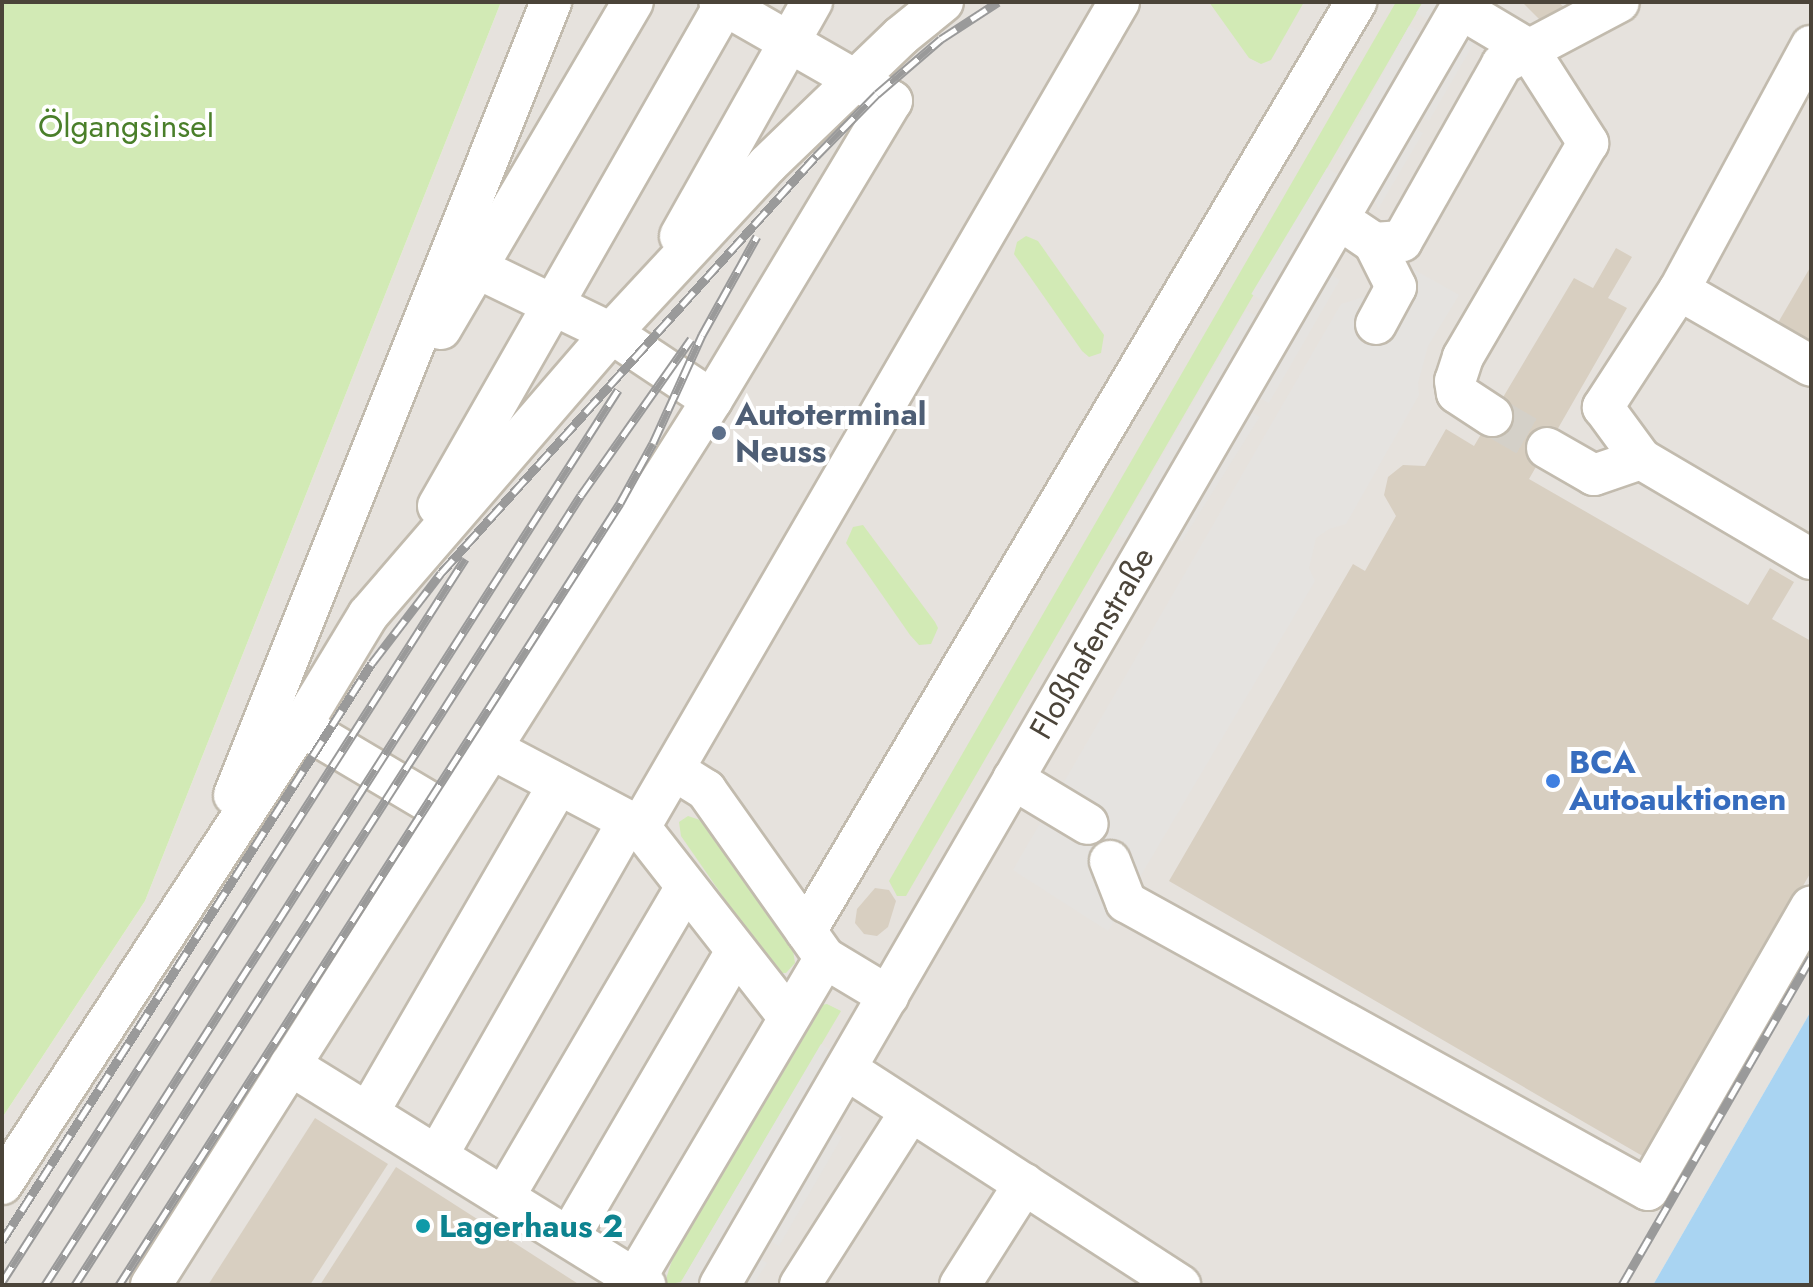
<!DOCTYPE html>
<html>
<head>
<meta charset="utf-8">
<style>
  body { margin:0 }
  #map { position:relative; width:1813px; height:1287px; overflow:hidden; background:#f6f3ec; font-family:Jost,sans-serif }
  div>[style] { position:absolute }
  .industrial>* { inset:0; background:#e6e2dd }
  .green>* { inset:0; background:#d2eab5 }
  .parking>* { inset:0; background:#e5e3e0; transform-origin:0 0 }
  .water>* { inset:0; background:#a9d4f2 }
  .building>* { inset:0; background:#d8cfc1 }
  .minor-tunnel>* { height:40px; margin-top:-20px; transform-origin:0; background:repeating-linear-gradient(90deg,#d4d0c8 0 40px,transparent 0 60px) }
  .roads { filter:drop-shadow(2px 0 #c2bbae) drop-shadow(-2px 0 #c2bbae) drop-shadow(0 2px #c2bbae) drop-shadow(0 -2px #c2bbae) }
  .minor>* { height:40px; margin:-20px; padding:0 20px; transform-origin:20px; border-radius:20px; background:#fff }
  .rail>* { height:9px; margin-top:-4.5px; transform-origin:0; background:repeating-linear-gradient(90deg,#fff 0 18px,#9a9a9a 0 36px); box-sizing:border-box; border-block:2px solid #9a9a9a }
  .dots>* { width:22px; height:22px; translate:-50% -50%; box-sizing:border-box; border:4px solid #fff; border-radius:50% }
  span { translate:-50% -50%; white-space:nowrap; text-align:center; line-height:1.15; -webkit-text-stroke:8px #fff; paint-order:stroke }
  .park-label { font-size:32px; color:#4a7f2a }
  .service-label { font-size:32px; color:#4e5e75; font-weight:700 }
  .left { translate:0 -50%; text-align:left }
  .street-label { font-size:32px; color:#4b4439 }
  .shop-label { font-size:32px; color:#366cbe; font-weight:700 }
  .culture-label { font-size:32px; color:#0d838f; font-weight:700 }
  .frame { position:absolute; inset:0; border:4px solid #4b4439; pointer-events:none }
</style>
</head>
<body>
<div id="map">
  <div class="industrial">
    <i style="clip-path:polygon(501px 2px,1811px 2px,1811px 1011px,1653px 1285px,2px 1285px,2px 1118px,145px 901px)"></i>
  </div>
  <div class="green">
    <i style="clip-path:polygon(2px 2px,501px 2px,145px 901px,2px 1118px)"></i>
    <i style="clip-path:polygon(1209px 2px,1304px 2px,1271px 60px,1261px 64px,1249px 58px)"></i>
    <i style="clip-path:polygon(1396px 2px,1423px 2px,906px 896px,897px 896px,889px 881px)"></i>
    <i style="clip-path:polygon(1026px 236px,1038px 241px,1104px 335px,1101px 353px,1089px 357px,1082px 351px,1014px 254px,1017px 242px)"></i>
    <i style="clip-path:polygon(863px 525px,935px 622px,938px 628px,931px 644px,919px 645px,910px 635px,846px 543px,853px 527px)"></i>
    <i style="clip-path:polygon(688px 816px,700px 820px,793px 950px,795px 963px,786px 973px,778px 973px,769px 963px,681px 836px,679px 822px)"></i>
    <i style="clip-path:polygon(827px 1004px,841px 1011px,681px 1282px,664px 1285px,679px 1239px,815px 1006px)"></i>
  </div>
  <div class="parking">
    <i style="clip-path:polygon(1423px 2px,1443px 2px,1432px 22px,1416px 13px)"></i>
    <i style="left:1409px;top:26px;width:18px;height:148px;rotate:29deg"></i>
    <i style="clip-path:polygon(1478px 36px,1429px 121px,1418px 114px,1461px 41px)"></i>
    <i style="clip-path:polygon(1410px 126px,1423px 133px,1378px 209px,1372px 193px)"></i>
    <i style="left:1327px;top:168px;width:17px;height:147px;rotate:31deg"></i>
    <i style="clip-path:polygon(1406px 265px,1459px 295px,1428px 346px,1418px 383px,1419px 395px,1346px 524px,1329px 529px,1316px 538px,1309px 568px,1315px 581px,1108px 931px,1013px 870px,1341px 304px,1396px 287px)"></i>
    <i style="left:1326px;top:272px;width:16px;height:142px;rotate:30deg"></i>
    <i style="left:1246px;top:310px;width:16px;height:259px;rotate:30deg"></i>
    <i style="left:1247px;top:409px;width:15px;height:147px;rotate:32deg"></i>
    <i style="clip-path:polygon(821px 1044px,836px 1053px,699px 1285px,686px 1285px,681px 1282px)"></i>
    <i style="left:830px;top:1130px;width:14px;height:126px;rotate:30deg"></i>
    <i style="clip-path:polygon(755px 1256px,767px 1263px,753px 1285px,737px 1285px)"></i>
  </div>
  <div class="water">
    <i style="clip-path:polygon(1811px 1011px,1811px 1285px,1653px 1285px)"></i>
  </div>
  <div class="building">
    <i style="clip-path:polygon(1526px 2px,1558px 2px,1564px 7px,1546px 26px,1524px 4px)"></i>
    <i style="clip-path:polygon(1616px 248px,1632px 257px,1608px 298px,1627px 308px,1529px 479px,1748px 605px,1770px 568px,1794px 582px,1772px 619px,1811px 641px,1811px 872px,1646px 1158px,1169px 881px,1353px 564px,1365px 571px,1396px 516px,1384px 495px,1388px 477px,1403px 465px,1425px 466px,1446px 429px,1474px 446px,1574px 278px,1593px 288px)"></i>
    <i style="clip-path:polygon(1811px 266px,1811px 348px,1775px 328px)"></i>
    <i style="clip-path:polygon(875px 888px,889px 890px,896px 901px,888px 927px,877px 936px,864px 934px,855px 923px,857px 909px)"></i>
    <i style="clip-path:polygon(315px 1118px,388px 1164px,310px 1285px,208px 1285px)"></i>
    <i style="clip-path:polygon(396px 1167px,580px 1285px,320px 1285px)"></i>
  </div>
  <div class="minor-tunnel">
    <i style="left:1492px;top:416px;width:64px;rotate:30.2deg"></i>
  </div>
  <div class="roads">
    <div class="minor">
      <i style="left:1461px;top:9px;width:78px;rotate:30.8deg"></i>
      <i style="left:1528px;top:49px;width:112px;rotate:57.4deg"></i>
      <i style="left:1588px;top:143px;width:248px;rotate:120.3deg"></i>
      <i style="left:1463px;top:357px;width:25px;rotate:108deg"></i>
      <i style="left:1455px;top:381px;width:12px;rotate:81deg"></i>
      <i style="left:1457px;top:393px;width:42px;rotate:33.3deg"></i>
      <i style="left:1811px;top:46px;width:277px;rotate:118.4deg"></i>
      <i style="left:1679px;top:290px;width:140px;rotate:123deg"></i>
      <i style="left:1603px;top:407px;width:64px;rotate:53.8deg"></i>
      <i style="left:1641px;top:459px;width:197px;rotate:30.5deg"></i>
      <i style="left:1355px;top:230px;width:23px;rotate:34deg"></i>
      <i style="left:1374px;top:243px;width:49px;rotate:63.4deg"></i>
      <i style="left:1396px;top:287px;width:42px;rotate:118.4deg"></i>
      <i style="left:680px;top:236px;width:269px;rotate:-60.6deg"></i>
      <i style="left:1374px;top:243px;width:28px;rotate:-4deg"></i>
      <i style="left:1402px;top:241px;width:203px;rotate:-60.5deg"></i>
      <i style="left:1502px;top:64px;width:132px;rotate:-27.9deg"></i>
      <i style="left:454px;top:257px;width:174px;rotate:25.8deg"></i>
      <i style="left:611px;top:333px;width:121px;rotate:33.6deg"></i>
      <i style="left:1679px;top:290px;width:152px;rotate:29.9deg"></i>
      <i style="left:441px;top:329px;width:379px;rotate:-59.6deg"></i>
      <i style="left:1547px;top:448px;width:54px;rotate:29.9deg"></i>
      <i style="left:1594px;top:475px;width:50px;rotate:-18.8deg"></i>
      <i style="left:438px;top:506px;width:580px;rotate:-60.26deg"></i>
      <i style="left:301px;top:726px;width:172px;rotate:30.7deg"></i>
      <i style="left:492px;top:749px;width:167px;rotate:27.8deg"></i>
      <i style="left:640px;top:827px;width:242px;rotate:52deg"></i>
      <i style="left:674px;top:770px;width:38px;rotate:32deg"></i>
      <i style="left:706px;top:790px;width:206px;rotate:54.7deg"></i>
      <i style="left:825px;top:958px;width:74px;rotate:31.1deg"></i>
      <i style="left:1013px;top:779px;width:87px;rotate:31deg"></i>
      <i style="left:234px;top:795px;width:854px;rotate:-68.21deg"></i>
      <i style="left:640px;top:827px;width:954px;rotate:-59.86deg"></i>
      <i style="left:1110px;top:861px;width:44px;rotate:68.7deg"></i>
      <i style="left:1126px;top:902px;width:596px;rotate:28.89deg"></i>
      <i style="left:1648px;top:1190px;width:327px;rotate:-60.1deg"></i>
      <i style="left:806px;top:931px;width:1080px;rotate:-59.37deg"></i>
      <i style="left:290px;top:1065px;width:418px;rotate:31.8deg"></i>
      <i style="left:846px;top:1069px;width:398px;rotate:32.9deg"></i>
      <i style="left:368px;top:1113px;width:380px;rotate:-59.9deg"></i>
      <i style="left:437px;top:1156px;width:386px;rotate:-60.3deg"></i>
      <i style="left:2px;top:1184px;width:547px;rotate:-56.86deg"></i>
      <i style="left:301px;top:726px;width:130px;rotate:-58.9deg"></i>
      <i style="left:368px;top:615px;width:372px;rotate:-49.2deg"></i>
      <i style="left:611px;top:333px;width:229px;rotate:-47.1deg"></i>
      <i style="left:767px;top:165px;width:186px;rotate:-43.9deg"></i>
      <i style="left:901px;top:36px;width:54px;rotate:-39deg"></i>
      <i style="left:504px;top:1197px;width:359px;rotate:-59.6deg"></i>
      <i style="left:569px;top:1237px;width:331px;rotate:-59.7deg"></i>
      <i style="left:635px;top:1279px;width:373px;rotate:-59.4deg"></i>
      <i style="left:151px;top:1285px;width:1048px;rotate:-57.63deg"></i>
      <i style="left:712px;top:400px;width:349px;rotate:-59deg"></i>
      <i style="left:892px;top:101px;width:199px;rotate:-150.2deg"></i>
      <i style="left:720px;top:1285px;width:1483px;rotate:-59.89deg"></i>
      <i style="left:800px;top:1285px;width:206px;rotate:-57.5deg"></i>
      <i style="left:960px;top:1285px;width:120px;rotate:-57.6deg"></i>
    </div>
  </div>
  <div class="rail">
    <i style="left:2px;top:1241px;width:686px;rotate:-57.38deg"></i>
    <i style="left:372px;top:663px;width:113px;rotate:-52.5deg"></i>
    <i style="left:441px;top:573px;width:561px;rotate:-48.04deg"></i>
    <i style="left:816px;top:156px;width:87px;rotate:-45.5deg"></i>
    <i style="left:877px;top:94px;width:84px;rotate:-40.7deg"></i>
    <i style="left:941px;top:39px;width:68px;rotate:-33deg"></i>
    <i style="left:2px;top:1282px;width:859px;rotate:-57.37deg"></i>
    <i style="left:45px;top:1285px;width:1063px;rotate:-57.37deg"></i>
    <i style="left:75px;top:1285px;width:938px;rotate:-57.36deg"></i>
    <i style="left:581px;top:495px;width:191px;rotate:-54.8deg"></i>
    <i style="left:119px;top:1285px;width:929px;rotate:-57.35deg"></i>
    <i style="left:620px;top:503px;width:68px;rotate:-61.2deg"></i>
    <i style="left:653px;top:443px;width:119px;rotate:-65.6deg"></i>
    <i style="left:702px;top:335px;width:113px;rotate:-60.9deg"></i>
    <i style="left:1622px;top:1285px;width:378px;rotate:-60deg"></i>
  </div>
  <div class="dots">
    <i style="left:719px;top:433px;background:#5c6f8a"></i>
    <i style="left:1553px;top:781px;background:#3f7fe0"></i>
    <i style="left:423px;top:1226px;background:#0f9aa8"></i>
  </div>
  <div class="park-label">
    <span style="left:126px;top:126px">Ölgangsinsel</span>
  </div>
  <div class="service-label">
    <span class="left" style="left:735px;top:433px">Autoterminal<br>Neuss</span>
  </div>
  <div class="street-label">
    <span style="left:1092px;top:643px;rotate:-60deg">Floßhafenstraße</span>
  </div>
  <div class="shop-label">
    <span class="left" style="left:1569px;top:781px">BCA<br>Autoauktionen</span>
  </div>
  <div class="culture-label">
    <span class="left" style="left:439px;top:1226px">Lagerhaus 2</span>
  </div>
  <div class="frame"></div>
</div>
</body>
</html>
